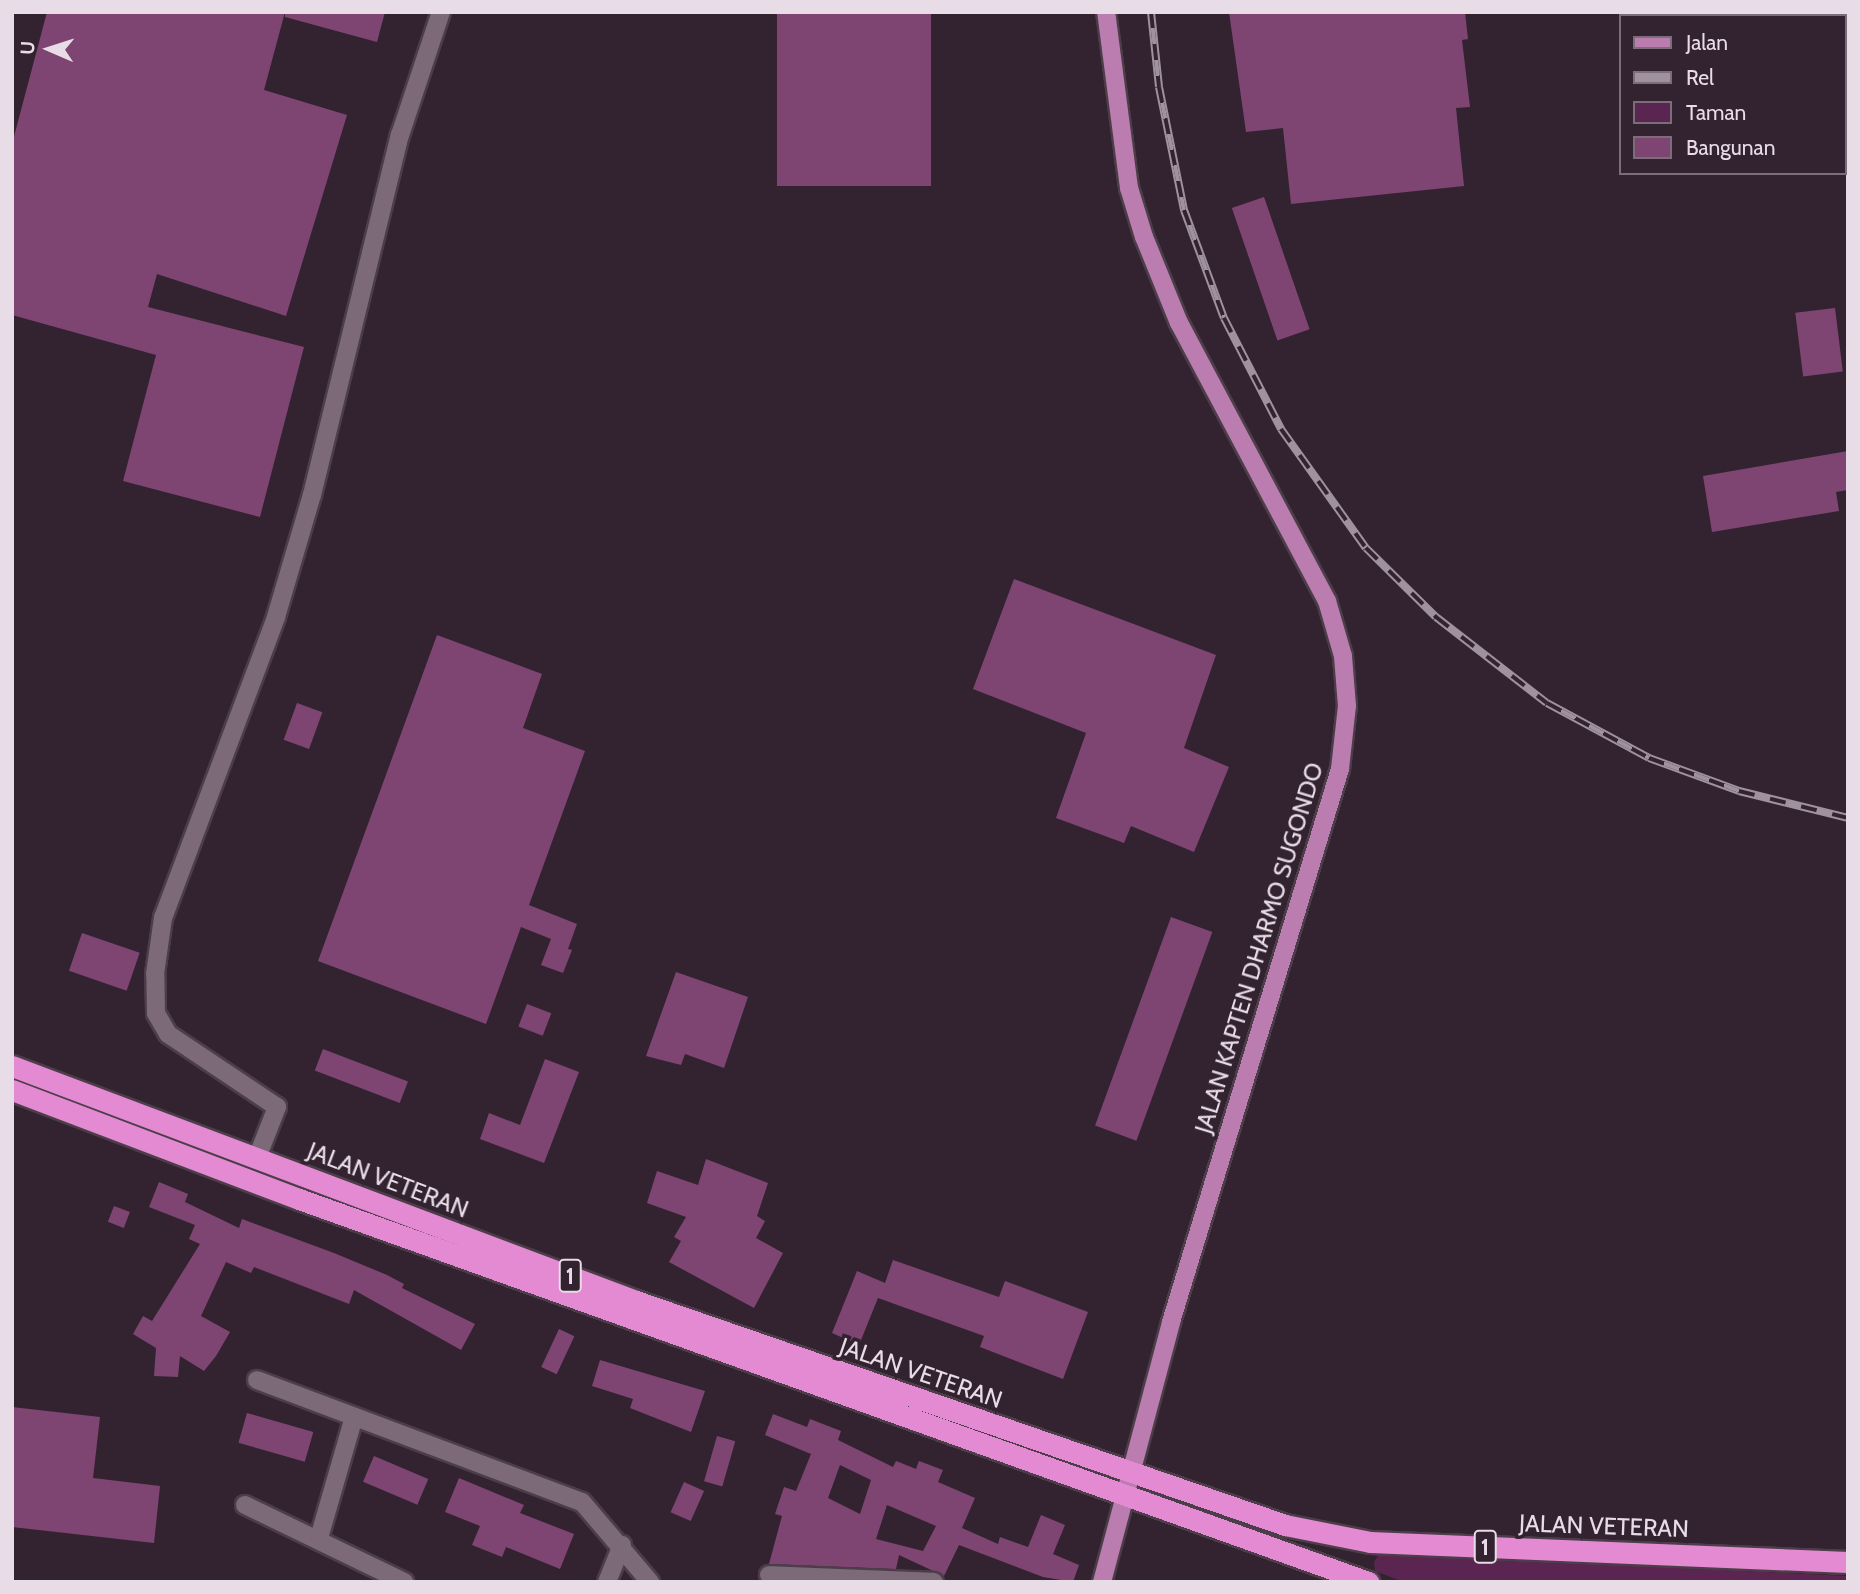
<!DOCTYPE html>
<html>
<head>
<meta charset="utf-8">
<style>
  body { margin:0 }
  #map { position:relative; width:1860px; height:1594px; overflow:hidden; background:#332330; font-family:Cabin,sans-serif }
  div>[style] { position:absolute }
  .green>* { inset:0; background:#5a2551 }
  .building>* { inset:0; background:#7e4573; transform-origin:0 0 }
  .roads { filter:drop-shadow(2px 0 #4c3e49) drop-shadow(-2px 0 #4c3e49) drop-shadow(0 2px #4c3e49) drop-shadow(0 -2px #4c3e49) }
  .minor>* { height:18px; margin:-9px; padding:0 9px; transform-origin:9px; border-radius:9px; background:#7d6a78 }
  .major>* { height:18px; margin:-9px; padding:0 9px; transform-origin:9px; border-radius:9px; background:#bb7daf }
  .highway>* { height:21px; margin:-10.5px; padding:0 10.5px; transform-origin:10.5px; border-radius:10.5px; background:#e48ad3 }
  .rail>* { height:8px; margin-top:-4px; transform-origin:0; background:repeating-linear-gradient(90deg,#332330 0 16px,#9f929d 0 32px); box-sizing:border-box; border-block:2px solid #9f929d }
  span { translate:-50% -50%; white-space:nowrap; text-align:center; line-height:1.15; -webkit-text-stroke:7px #332330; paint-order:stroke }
  .shield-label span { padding:2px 5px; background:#332330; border:2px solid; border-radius:5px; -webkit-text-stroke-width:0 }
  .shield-label { font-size:23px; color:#e8dde6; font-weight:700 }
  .street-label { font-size:24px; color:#e8dde6 }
  .frame { position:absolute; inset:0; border:14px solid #e8dde6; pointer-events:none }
  .legend { position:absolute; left:1619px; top:14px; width:228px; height:161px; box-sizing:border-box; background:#332330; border:2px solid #7b6d79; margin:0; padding:9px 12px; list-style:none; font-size:21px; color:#e8dde6 }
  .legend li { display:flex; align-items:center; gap:14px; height:35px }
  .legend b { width:35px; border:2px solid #7b6d79 }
  .north { position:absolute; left:14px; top:14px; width:70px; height:70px; -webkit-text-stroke:5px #332330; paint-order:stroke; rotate:273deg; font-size:19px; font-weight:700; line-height:28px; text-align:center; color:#e8dde6 }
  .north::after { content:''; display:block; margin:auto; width:24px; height:32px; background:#e8dde6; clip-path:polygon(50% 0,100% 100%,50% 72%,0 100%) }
</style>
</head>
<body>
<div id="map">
  <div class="green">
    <i style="clip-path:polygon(1380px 1553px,1848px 1576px,1848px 1582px,1404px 1582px,1375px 1571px,1374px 1562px)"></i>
  </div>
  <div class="building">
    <i style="clip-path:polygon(47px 12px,285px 12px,264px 90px,347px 115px,286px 316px,157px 274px,148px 307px,304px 347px,260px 517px,123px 481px,156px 355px,12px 315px,12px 144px)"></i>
    <i style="clip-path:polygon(285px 12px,385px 12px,377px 42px,285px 17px)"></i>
    <i style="left:777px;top:12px;width:154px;height:174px"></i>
    <i style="clip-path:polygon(1229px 12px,1465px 12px,1468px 39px,1462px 40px,1470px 107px,1456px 108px,1464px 186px,1291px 204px,1283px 128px,1246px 132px)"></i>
    <i style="left:1264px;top:197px;width:140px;height:34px;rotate:71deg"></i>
    <i style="left:1835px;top:308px;width:64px;height:40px;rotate:83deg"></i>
    <i style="clip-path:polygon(1848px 451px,1848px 490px,1836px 492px,1839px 511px,1712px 532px,1703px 476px)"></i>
    <i style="clip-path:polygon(1014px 579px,1216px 655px,1184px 748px,1229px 767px,1194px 852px,1131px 826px,1124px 843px,1056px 818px,1086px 733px,973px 689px)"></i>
    <i style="clip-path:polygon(437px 635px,542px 674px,523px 728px,585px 751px,529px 905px,577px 924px,568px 949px,572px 950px,563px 973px,541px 965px,551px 939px,521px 927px,486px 1024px,318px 961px)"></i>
    <i style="left:297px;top:703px;width:27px;height:39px;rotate:20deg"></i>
    <i style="left:1171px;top:917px;width:44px;height:222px;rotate:20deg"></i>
    <i style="left:82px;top:933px;width:61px;height:40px;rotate:19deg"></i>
    <i style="clip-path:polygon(676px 972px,748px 997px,724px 1068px,685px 1054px,681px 1065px,646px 1056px)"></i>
    <i style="left:527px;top:1004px;width:26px;height:24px;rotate:21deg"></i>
    <i style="left:323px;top:1049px;width:91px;height:23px;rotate:21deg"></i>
    <i style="clip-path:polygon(545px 1059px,579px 1072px,544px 1163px,480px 1139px,489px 1113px,520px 1125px)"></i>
    <i style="clip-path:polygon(706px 1159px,768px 1183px,757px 1216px,765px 1221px,756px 1238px,783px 1253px,754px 1308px,669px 1262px,681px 1241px,674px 1237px,686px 1217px,647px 1203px,657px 1171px,698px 1185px)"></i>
    <i style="clip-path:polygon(159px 1182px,188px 1194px,185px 1202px,239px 1228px,242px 1219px,334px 1253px,387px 1275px,404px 1284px,402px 1288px,475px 1324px,461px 1350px,354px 1290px,349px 1304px,254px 1267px,251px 1273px,226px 1262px,201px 1316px,230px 1332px,216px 1356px,204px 1371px,180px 1356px,178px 1377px,154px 1376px,156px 1348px,133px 1334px,143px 1316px,152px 1321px,200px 1244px,189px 1239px,195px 1225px,149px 1207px)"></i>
    <i style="left:114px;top:1206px;width:17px;height:17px;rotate:21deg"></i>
    <i style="clip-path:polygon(893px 1260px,999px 1297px,1005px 1281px,1088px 1312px,1063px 1379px,980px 1347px,984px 1336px,878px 1298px,859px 1345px,832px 1333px,857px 1271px,885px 1283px)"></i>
    <i style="left:559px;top:1329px;width:17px;height:42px;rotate:25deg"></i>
    <i style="clip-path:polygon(600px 1360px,705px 1391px,691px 1432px,630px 1408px,633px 1399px,592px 1386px)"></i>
    <i style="clip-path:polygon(12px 1407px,100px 1417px,93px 1478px,160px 1486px,154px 1543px,12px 1527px)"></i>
    <i style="left:247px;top:1413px;width:69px;height:31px;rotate:16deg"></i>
    <i style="clip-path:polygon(evenodd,773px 1414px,807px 1427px,810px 1419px,841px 1431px,838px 1440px,893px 1467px,896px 1461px,916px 1469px,919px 1461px,943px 1470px,938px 1482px,975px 1498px,962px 1528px,998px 1544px,1000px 1537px,1028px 1547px,1041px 1515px,1065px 1525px,1053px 1554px,1079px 1565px,1073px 1582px,1043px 1577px,959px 1545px,944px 1576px,899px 1555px,896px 1569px,769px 1564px,782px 1516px,775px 1514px,784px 1487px,796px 1491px,811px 1454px,765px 1435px,773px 1414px,840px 1465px,871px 1480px,860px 1514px,828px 1498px,840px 1465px,773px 1414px,887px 1505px,936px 1526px,923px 1551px,876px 1539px,887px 1505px)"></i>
    <i style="left:717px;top:1436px;width:19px;height:47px;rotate:16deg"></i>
    <i style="left:374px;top:1456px;width:59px;height:28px;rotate:23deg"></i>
    <i style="clip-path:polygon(459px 1478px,524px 1505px,520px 1513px,574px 1534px,560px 1569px,506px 1547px,502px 1557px,472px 1545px,480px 1526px,445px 1512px)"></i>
    <i style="left:684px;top:1482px;width:22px;height:33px;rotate:24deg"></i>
  </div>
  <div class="roads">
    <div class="minor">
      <i style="left:257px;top:1158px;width:55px;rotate:-68.6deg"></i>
      <i style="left:277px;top:1107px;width:131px;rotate:-146.2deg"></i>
      <i style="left:168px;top:1034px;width:24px;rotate:-120deg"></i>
      <i style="left:156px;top:1013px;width:39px;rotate:-91deg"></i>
      <i style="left:155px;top:974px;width:57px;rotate:-81.9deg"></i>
      <i style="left:163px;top:918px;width:322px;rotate:-69.4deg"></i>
      <i style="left:276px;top:617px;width:127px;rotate:-73.6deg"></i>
      <i style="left:312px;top:495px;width:371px;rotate:-76.3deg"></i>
      <i style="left:400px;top:135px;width:130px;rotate:-71.6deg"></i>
      <i style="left:257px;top:1380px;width:347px;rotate:20.6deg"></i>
      <i style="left:582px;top:1502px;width:105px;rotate:49.6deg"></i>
      <i style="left:245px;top:1505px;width:177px;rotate:25.8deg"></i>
      <i style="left:319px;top:1538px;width:126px;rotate:-73.9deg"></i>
      <i style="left:769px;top:1575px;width:165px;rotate:2.4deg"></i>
      <i style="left:607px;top:1582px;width:40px;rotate:-68deg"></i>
    </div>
    <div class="major">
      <i style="left:1102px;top:1582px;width:269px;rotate:-75.1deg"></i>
      <i style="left:1171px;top:1322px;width:578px;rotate:-73.01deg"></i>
      <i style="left:1340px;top:769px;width:63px;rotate:-83.7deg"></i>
      <i style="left:1347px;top:706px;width:50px;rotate:-94.6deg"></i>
      <i style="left:1343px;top:656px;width:57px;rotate:-106.2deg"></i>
      <i style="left:1327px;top:601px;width:315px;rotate:-118deg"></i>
      <i style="left:1179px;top:323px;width:93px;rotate:-112.1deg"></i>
      <i style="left:1144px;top:237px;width:51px;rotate:-107deg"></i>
      <i style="left:1129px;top:188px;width:177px;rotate:-97.4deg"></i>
    </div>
    <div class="highway">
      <i style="left:12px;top:1066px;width:667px;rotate:20.64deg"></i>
      <i style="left:636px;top:1301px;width:687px;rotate:19.04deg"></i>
      <i style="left:1285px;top:1525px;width:87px;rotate:11.3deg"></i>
      <i style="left:1370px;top:1542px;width:478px;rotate:2.4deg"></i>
      <i style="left:12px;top:1090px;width:307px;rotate:20.8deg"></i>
      <i style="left:299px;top:1199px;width:1136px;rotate:19.71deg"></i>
    </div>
  </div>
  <div class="rail">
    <i style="left:1151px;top:12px;width:75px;rotate:83.9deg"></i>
    <i style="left:1159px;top:87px;width:126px;rotate:78.5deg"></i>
    <i style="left:1184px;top:210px;width:115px;rotate:69.7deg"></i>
    <i style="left:1224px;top:318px;width:125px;rotate:62.8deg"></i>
    <i style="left:1281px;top:429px;width:146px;rotate:54.5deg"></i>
    <i style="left:1366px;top:548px;width:98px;rotate:44.6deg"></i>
    <i style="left:1436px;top:617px;width:140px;rotate:37.8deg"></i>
    <i style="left:1547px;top:703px;width:116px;rotate:28.3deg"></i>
    <i style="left:1649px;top:758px;width:96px;rotate:20.1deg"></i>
    <i style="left:1739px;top:791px;width:112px;rotate:13.9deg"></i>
  </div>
  <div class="shield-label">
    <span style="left:570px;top:1276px">1</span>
    <span style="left:1485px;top:1547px">1</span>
  </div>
  <div class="street-label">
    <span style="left:1259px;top:948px;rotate:-73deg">JALAN KAPTEN DHARMO SUGONDO</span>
    <span style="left:388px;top:1180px;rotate:21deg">JALAN VETERAN</span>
    <span style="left:921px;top:1373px;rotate:19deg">JALAN VETERAN</span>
    <span style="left:1604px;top:1526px;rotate:2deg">JALAN VETERAN</span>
  </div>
  <div class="frame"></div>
  <ul class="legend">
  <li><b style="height:9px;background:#bb7daf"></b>Jalan</li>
  <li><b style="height:9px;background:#9f929d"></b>Rel</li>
  <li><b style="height:19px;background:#5a2551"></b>Taman</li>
  <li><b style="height:19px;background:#7e4573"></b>Bangunan</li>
  </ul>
  <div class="north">U</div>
</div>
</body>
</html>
